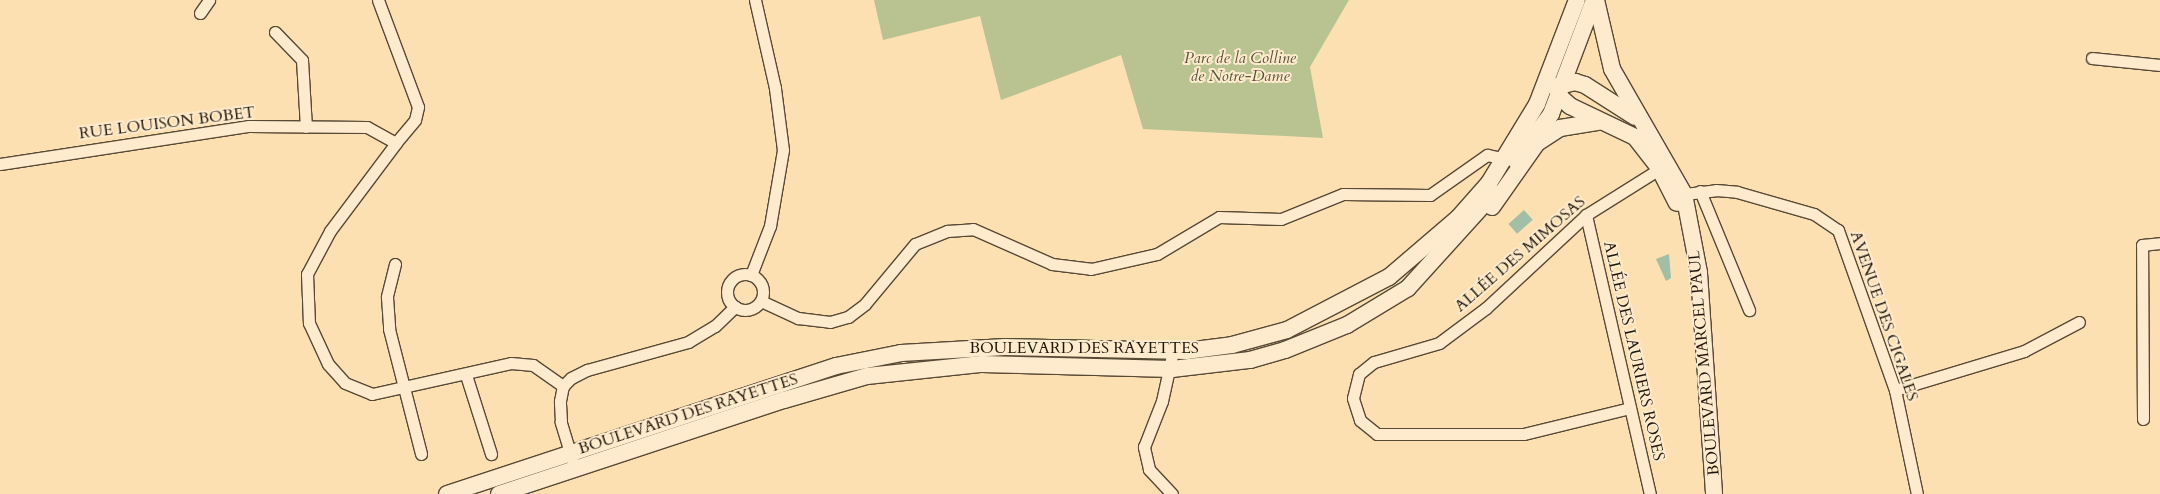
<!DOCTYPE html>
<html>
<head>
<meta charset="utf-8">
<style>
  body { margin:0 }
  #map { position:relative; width:2160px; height:494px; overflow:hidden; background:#fde0b2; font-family:Cardo,serif }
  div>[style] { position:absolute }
  .green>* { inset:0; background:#b9c391 }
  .water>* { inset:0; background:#a1bea6; transform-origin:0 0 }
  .roads { filter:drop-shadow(1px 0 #574935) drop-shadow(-1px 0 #574935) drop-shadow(0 1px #574935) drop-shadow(0 -1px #574935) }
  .street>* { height:11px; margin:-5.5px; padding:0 5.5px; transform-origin:5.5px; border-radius:5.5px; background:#feebcd }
  .street>.ring { margin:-5.5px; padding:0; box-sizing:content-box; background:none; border:11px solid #feebcd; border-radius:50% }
  .secondary>* { height:16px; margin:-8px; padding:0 8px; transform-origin:8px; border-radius:8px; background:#feebcd }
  span { translate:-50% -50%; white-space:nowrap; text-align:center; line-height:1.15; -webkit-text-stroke:4px #feebcd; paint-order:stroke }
  .park-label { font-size:16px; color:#56533a; font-style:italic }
  .street-label { font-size:16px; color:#20170b }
</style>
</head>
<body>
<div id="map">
  <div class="green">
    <i style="clip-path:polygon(874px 0,1349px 0,1310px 67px,1323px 138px,1143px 129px,1121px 55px,1001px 100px,980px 16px,883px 40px)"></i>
  </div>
  <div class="water">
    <i style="left:1524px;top:210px;width:13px;height:21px;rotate:48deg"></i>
    <i style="clip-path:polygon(1669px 254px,1671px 278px,1666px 281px,1656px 259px)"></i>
  </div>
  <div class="roads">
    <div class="street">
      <i style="left:378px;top:0;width:114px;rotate:69.5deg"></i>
      <i style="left:418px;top:107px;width:13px;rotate:103deg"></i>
      <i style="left:415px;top:120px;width:30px;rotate:130deg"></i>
      <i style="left:200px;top:13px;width:16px;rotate:-55deg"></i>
      <i style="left:275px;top:32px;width:39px;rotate:46deg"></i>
      <i style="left:302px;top:60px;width:67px;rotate:86.6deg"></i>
      <i style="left:2092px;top:58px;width:68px;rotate:5.9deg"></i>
      <i style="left:0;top:164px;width:252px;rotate:-8.7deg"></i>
      <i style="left:249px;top:126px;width:118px;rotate:0.5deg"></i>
      <i style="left:367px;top:127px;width:33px;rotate:29deg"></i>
      <i style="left:396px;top:143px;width:110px;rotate:126.9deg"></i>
      <i style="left:330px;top:231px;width:49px;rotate:118.1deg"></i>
      <i style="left:307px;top:274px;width:49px;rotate:87.7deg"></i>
      <i style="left:309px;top:323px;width:45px;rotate:65.1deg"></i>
      <i style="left:328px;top:364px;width:25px;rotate:48deg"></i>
      <i style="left:345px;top:383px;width:29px;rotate:22deg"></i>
      <i style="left:372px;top:394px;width:142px;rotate:-12.6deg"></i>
      <i style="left:511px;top:363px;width:22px;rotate:5deg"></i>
      <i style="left:533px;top:365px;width:37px;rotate:35deg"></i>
      <i style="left:1700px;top:191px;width:129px;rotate:67.6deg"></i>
      <i style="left:1677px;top:195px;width:39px;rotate:-7deg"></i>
      <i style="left:1716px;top:190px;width:21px;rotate:5deg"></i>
      <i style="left:1737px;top:192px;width:80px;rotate:15.9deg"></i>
      <i style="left:1814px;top:214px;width:29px;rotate:34deg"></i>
      <i style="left:1838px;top:230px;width:170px;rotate:70.4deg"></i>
      <i style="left:1895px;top:390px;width:106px;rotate:78.1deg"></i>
      <i style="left:1586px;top:215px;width:286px;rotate:77.1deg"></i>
      <i style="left:395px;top:264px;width:34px;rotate:104deg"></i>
      <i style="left:387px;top:297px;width:32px;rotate:86deg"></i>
      <i style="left:389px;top:329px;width:129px;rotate:75.6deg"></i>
      <i class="ring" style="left:727px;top:274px;width:25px;height:25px"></i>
      <i style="left:751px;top:275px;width:53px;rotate:-68.8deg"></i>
      <i style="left:770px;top:226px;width:77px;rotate:-80.3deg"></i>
      <i style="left:783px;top:150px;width:63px;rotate:-97.4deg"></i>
      <i style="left:775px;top:88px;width:90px;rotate:-102.8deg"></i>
      <i style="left:761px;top:301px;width:41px;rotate:24.7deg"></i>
      <i style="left:798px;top:318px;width:32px;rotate:7deg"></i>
      <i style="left:830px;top:322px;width:19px;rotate:-16deg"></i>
      <i style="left:848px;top:317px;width:21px;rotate:-37deg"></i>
      <i style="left:865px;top:304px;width:78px;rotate:-50.2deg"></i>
      <i style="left:915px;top:244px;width:35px;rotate:-22deg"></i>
      <i style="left:947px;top:231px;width:26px;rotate:-4deg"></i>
      <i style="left:973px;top:229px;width:86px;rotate:23.9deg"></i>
      <i style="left:1052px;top:264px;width:39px;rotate:7deg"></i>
      <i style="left:1091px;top:269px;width:68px;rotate:-12.8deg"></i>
      <i style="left:1157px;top:254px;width:72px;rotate:-30.8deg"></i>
      <i style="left:1219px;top:217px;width:62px;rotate:1.8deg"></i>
      <i style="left:1281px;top:219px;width:67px;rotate:-22deg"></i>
      <i style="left:1343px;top:194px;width:87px;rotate:0.7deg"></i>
      <i style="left:1430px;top:195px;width:70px;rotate:-35.1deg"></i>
      <i style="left:1487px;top:155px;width:19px;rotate:12deg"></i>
      <i style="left:466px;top:375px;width:83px;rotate:72.4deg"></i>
      <i style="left:1895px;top:390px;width:135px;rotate:-16.8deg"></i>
      <i style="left:2024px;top:351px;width:62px;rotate:-27.8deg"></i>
      <i style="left:1630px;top:408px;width:110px;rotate:166.3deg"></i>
      <i style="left:1523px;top:434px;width:146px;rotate:180deg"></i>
      <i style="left:1377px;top:434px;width:22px;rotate:-141deg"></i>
      <i style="left:1360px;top:420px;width:23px;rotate:-108deg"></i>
      <i style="left:1353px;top:398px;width:25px;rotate:-76deg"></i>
      <i style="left:1359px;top:374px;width:19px;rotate:-39deg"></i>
      <i style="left:1374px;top:362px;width:68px;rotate:-16.3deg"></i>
      <i style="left:1439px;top:343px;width:59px;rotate:-36.7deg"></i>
      <i style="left:1486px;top:308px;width:137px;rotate:-42.9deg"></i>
      <i style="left:1586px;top:215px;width:92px;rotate:-32.1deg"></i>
      <i style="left:2143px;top:419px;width:174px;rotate:-90.3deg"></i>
      <i style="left:2142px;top:245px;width:18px;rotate:-6deg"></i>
      <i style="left:572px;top:459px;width:39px;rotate:-107deg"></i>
      <i style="left:561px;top:422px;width:21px;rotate:-93deg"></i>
      <i style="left:560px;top:401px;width:15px;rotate:-79deg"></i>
      <i style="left:563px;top:386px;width:11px;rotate:-45deg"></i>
      <i style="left:571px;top:378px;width:18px;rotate:-27deg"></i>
      <i style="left:587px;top:370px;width:105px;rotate:-15.5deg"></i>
      <i style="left:688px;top:342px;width:31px;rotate:-31deg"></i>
      <i style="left:715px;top:326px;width:28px;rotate:-44deg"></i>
      <i style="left:1172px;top:494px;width:34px;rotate:-133deg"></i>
      <i style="left:1149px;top:469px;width:23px;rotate:-103deg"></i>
      <i style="left:1144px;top:447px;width:49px;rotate:-68.6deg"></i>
      <i style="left:1162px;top:401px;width:51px;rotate:-77.6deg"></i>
    </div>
    <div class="secondary">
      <i style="left:1596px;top:0;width:71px;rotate:76.9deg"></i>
      <i style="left:1612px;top:69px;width:144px;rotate:60.1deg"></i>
      <i style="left:1684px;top:194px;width:80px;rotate:79.2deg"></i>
      <i style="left:1699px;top:273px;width:222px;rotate:86.1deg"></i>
      <i style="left:1557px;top:86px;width:10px;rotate:79deg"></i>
      <i style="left:1559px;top:96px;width:15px;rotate:42deg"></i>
      <i style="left:1570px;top:106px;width:72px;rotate:25.5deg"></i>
      <i style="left:1635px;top:137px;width:39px;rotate:52deg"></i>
      <i style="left:1659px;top:168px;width:39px;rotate:63deg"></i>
      <i style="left:1555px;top:87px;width:21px;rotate:-14deg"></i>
      <i style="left:1575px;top:82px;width:10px;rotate:17deg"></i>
      <i style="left:1585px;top:85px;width:59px;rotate:32.6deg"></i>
      <i style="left:1516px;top:161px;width:59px;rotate:-53.3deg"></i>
      <i style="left:1551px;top:114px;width:122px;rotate:-69.3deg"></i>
      <i style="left:1492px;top:207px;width:78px;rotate:-54.9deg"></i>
      <i style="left:1537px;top:143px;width:27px;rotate:-33deg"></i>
      <i style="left:1560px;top:128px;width:39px;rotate:-9deg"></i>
      <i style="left:447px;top:494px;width:410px;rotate:-18.2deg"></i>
      <i style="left:836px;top:366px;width:66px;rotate:-11.3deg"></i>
      <i style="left:901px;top:353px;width:104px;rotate:-3.3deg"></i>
      <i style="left:1005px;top:347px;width:181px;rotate:1.3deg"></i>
      <i style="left:1186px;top:351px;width:46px;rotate:-7.4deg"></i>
      <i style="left:1232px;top:345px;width:57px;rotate:-15.3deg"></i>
      <i style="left:1287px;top:330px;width:115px;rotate:-27.5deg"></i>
      <i style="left:1389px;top:277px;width:91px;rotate:-40.5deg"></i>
      <i style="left:1458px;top:218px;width:47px;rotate:-48.5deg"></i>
      <i style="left:1489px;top:183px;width:92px;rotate:-58.7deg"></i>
      <i style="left:1537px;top:104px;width:111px;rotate:-69deg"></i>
      <i style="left:499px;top:494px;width:300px;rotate:-18.3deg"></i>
      <i style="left:784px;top:400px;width:86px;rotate:-16.1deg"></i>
      <i style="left:867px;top:376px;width:116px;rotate:-6deg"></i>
      <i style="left:982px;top:364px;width:190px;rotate:1.5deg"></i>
      <i style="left:1172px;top:369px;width:79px;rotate:-6.6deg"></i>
      <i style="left:1250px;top:360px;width:36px;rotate:-16deg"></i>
      <i style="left:1285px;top:350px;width:67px;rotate:-22deg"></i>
      <i style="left:1347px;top:325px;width:71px;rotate:-31.2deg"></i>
      <i style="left:1408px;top:288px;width:128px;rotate:-47.8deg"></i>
    </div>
  </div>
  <div class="park-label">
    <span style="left:1240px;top:67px">Parc de la Colline<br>de Notre-Dame</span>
  </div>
  <div class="street-label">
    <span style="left:167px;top:123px;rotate:-7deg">RUE LOUISON BOBET</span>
    <span style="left:1520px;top:254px;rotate:-41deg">ALLÉE DES MIMOSAS</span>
    <span style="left:1884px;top:316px;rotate:71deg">AVENUE DES CIGALES</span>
    <span style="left:1084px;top:348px">BOULEVARD DES RAYETTES</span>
    <span style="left:1634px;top:351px;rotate:77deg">ALLÉE DES LAURIERS ROSES</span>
    <span style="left:1704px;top:363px;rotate:-95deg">BOULEVARD MARCEL PAUL</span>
    <span style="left:688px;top:414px;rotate:-18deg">BOULEVARD DES RAYETTES</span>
  </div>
</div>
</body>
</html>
